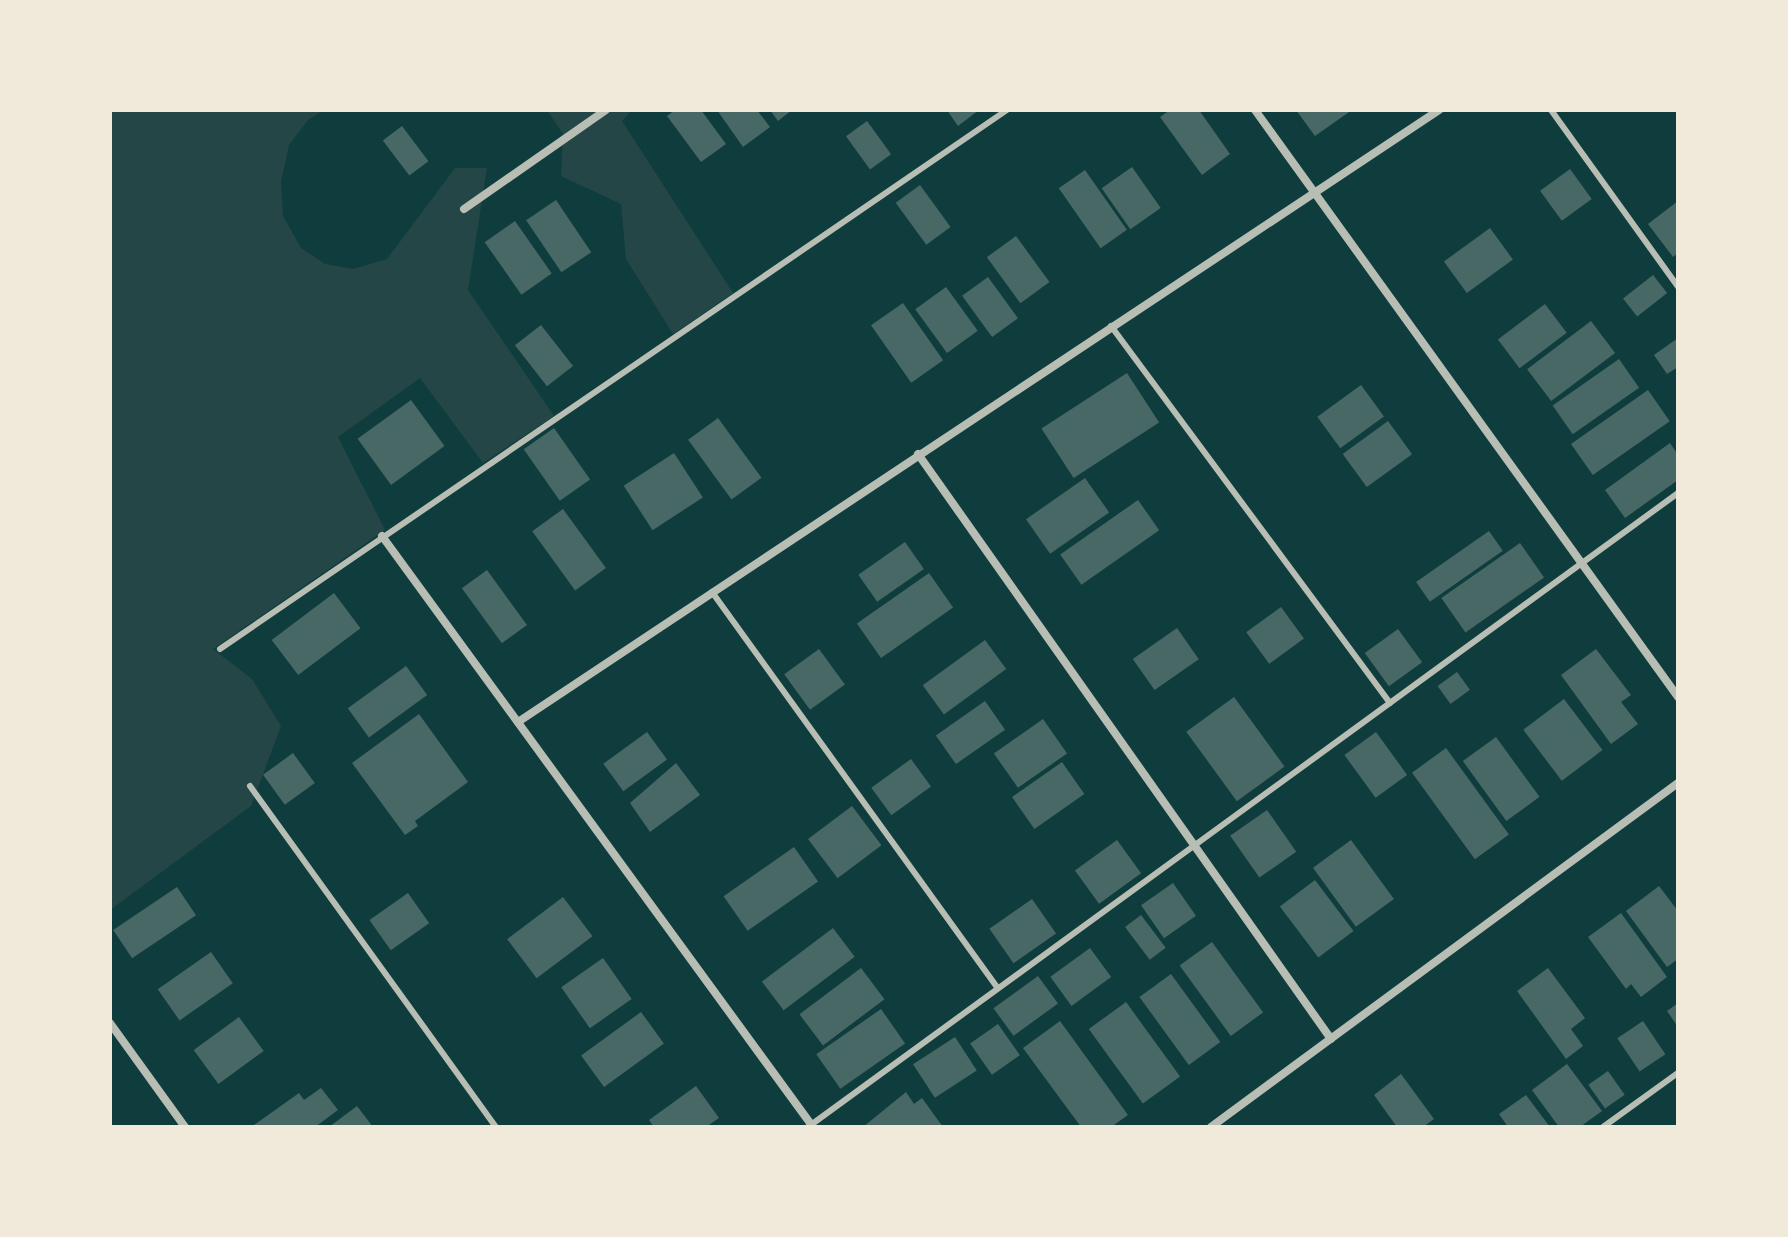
<!DOCTYPE html>
<html>
<head>
<meta charset="utf-8">
<style>
  body { margin:0 }
  #map { position:relative; width:1788px; height:1237px; overflow:hidden; background:#0f3d3e; font-family:"Space Grotesk",sans-serif }
  div>[style] { position:absolute }
  .green>* { inset:0; background:#244646 }
  .building>* { inset:0; background:#486865; transform-origin:0 0 }
  .service>* { height:6px; margin:-3px; padding:0 3px; transform-origin:3px; border-radius:3px; background:#b8beb3 }
  .minor>* { height:8px; margin:-4px; padding:0 4px; transform-origin:4px; border-radius:4px; background:#b8beb3 }
  span { translate:-50% -50%; white-space:nowrap; text-align:center; line-height:1.15; -webkit-text-stroke:6px #f1e9da; paint-order:stroke }
  .frame { position:absolute; inset:0; border:112px solid #f1e9da; pointer-events:none }
</style>
</head>
<body>
<div id="map">
  <div class="green">
    <i style="clip-path:polygon(110px 110px,324px 110px,308px 120px,289px 145px,281px 182px,283px 216px,301px 248px,325px 264px,353px 269px,387px 259px,455px 168px,487px 168px,468px 290px,554px 416px,483px 463px,420px 378px,338px 437px,385px 530px,213px 649px,252px 679px,281px 726px,251px 806px,110px 910px)"></i>
    <i style="clip-path:polygon(547px 110px,632px 110px,622px 121px,733px 293px,673px 334px,626px 259px,621px 204px,561px 176px,563px 134px)"></i>
  </div>
  <div class="building">
    <i style="clip-path:polygon(675px 110px,701px 110px,726px 144px,701px 162px,667px 116px)"></i>
    <i style="clip-path:polygon(717px 110px,757px 110px,770px 127px,743px 147px)"></i>
    <i style="clip-path:polygon(770px 110px,792px 110px,778px 121px)"></i>
    <i style="clip-path:polygon(947px 110px,979px 110px,958px 126px)"></i>
    <i style="clip-path:polygon(1170px 110px,1199px 110px,1230px 154px,1202px 175px,1160px 117px)"></i>
    <i style="clip-path:polygon(1296px 110px,1352px 110px,1315px 136px)"></i>
    <i style="left:867px;top:121px;width:41px;height:26px;rotate:54deg"></i>
    <i style="left:402px;top:126px;width:44px;height:24px;rotate:53deg"></i>
    <i style="left:1132px;top:167px;width:50px;height:37px;rotate:55deg"></i>
    <i style="left:1570px;top:169px;width:37px;height:37px;rotate:54deg"></i>
    <i style="left:1085px;top:170px;width:73px;height:32px;rotate:55deg"></i>
    <i style="left:920px;top:185px;width:52px;height:30px;rotate:54deg"></i>
    <i style="left:556px;top:200px;width:63px;height:36px;rotate:56deg"></i>
    <i style="clip-path:polygon(1678px 201px,1678px 253px,1673px 257px,1648px 224px)"></i>
    <i style="left:515px;top:221px;width:64px;height:37px;rotate:55deg"></i>
    <i style="left:1490px;top:228px;width:39px;height:57px;rotate:54deg"></i>
    <i style="left:1016px;top:236px;width:57px;height:36px;rotate:54deg"></i>
    <i style="left:1653px;top:275px;width:23px;height:38px;rotate:52deg"></i>
    <i style="left:988px;top:277px;width:51px;height:32px;rotate:54deg"></i>
    <i style="left:946px;top:287px;width:54px;height:38px;rotate:54deg"></i>
    <i style="left:903px;top:303px;width:70px;height:39px;rotate:55deg"></i>
    <i style="left:1545px;top:304px;width:36px;height:59px;rotate:53deg"></i>
    <i style="left:1591px;top:321px;width:40px;height:80px;rotate:53deg"></i>
    <i style="left:541px;top:325px;width:52px;height:33px;rotate:52deg"></i>
    <i style="clip-path:polygon(1678px 338px,1678px 367px,1667px 374px,1654px 355px)"></i>
    <i style="left:1619px;top:359px;width:35px;height:81px;rotate:55deg"></i>
    <i style="left:1127px;top:373px;width:59px;height:102px;rotate:57deg"></i>
    <i style="left:1361px;top:385px;width:39px;height:54px;rotate:54deg"></i>
    <i style="left:1648px;top:390px;width:38px;height:94px;rotate:55deg"></i>
    <i style="left:411px;top:400px;width:57px;height:66px;rotate:54deg"></i>
    <i style="left:718px;top:418px;width:74px;height:37px;rotate:54deg"></i>
    <i style="left:1388px;top:421px;width:41px;height:56px;rotate:54deg"></i>
    <i style="left:554px;top:428px;width:63px;height:37px;rotate:55deg"></i>
    <i style="clip-path:polygon(1670px 443px,1678px 455px,1678px 480px,1625px 518px,1605px 490px)"></i>
    <i style="left:674px;top:453px;width:53px;height:60px;rotate:57deg"></i>
    <i style="left:1085px;top:478px;width:42px;height:72px;rotate:55deg"></i>
    <i style="left:1138px;top:500px;width:37px;height:95px;rotate:55deg"></i>
    <i style="left:563px;top:509px;width:73px;height:38px;rotate:54deg"></i>
    <i style="left:1489px;top:531px;width:24px;height:89px;rotate:55deg"></i>
    <i style="left:905px;top:542px;width:33px;height:57px;rotate:55deg"></i>
    <i style="left:1520px;top:543px;width:42px;height:96px;rotate:55deg"></i>
    <i style="left:487px;top:570px;width:68px;height:31px;rotate:54deg"></i>
    <i style="left:929px;top:573px;width:42px;height:88px;rotate:55deg"></i>
    <i style="left:334px;top:593px;width:44px;height:78px;rotate:53deg"></i>
    <i style="left:1281px;top:607px;width:39px;height:43px;rotate:54deg"></i>
    <i style="left:1177px;top:628px;width:38px;height:54px;rotate:55deg"></i>
    <i style="left:1398px;top:629px;width:41px;height:41px;rotate:54deg"></i>
    <i style="left:985px;top:640px;width:36px;height:77px;rotate:54deg"></i>
    <i style="left:819px;top:649px;width:44px;height:43px;rotate:54deg"></i>
    <i style="clip-path:polygon(1596px 649px,1631px 695px,1621px 702px,1638px 724px,1611px 744px,1561px 675px)"></i>
    <i style="left:406px;top:666px;width:36px;height:72px;rotate:54deg"></i>
    <i style="left:1457px;top:672px;width:22px;height:24px;rotate:54deg"></i>
    <i style="left:1234px;top:697px;width:86px;height:59px;rotate:54deg"></i>
    <i style="left:1564px;top:699px;width:64px;height:51px;rotate:53deg"></i>
    <i style="left:985px;top:701px;width:35px;height:60px;rotate:55deg"></i>
    <i style="clip-path:polygon(419px 714px,468px 782px,415px 821px,418px 826px,405px 835px,352px 763px)"></i>
    <i style="left:1043px;top:719px;width:42px;height:60px;rotate:55deg"></i>
    <i style="left:647px;top:732px;width:34px;height:54px;rotate:54deg"></i>
    <i style="left:1376px;top:732px;width:53px;height:39px;rotate:54deg"></i>
    <i style="left:1496px;top:737px;width:74px;height:41px;rotate:54deg"></i>
    <i style="left:1446px;top:748px;width:107px;height:42px;rotate:54deg"></i>
    <i style="left:293px;top:753px;width:37px;height:37px;rotate:54deg"></i>
    <i style="left:911px;top:759px;width:34px;height:49px;rotate:54deg"></i>
    <i style="left:1062px;top:762px;width:39px;height:61px;rotate:55deg"></i>
    <i style="clip-path:polygon(676px 763px,700px 795px,650px 832px,630px 803px)"></i>
    <i style="left:852px;top:806px;width:49px;height:55px;rotate:53deg"></i>
    <i style="left:1267px;top:810px;width:51px;height:45px;rotate:55deg"></i>
    <i style="left:1117px;top:840px;width:41px;height:52px;rotate:54deg"></i>
    <i style="left:1351px;top:840px;width:73px;height:47px;rotate:54deg"></i>
    <i style="left:794px;top:847px;width:42px;height:86px;rotate:55deg"></i>
    <i style="left:1315px;top:880px;width:64px;height:44px;rotate:53deg"></i>
    <i style="left:1173px;top:883px;width:40px;height:39px;rotate:55deg"></i>
    <i style="clip-path:polygon(1659px 886px,1678px 911px,1678px 959px,1667px 967px,1626px 911px)"></i>
    <i style="left:177px;top:887px;width:34px;height:77px;rotate:56deg"></i>
    <i style="left:408px;top:893px;width:37px;height:47px;rotate:55deg"></i>
    <i style="left:563px;top:897px;width:49px;height:70px;rotate:53deg"></i>
    <i style="left:1032px;top:899px;width:42px;height:52px;rotate:55deg"></i>
    <i style="clip-path:polygon(1621px 913px,1667px 977px,1641px 997px,1631px 984px,1626px 989px,1588px 937px)"></i>
    <i style="left:1141px;top:915px;width:41px;height:20px;rotate:53deg"></i>
    <i style="left:833px;top:928px;width:36px;height:89px;rotate:53deg"></i>
    <i style="left:1212px;top:942px;width:87px;height:40px;rotate:54deg"></i>
    <i style="left:1090px;top:948px;width:36px;height:49px;rotate:54deg"></i>
    <i style="left:211px;top:952px;width:38px;height:65px;rotate:55deg"></i>
    <i style="left:603px;top:958px;width:50px;height:51px;rotate:55deg"></i>
    <i style="left:861px;top:968px;width:39px;height:77px;rotate:53deg"></i>
    <i style="clip-path:polygon(1548px 968px,1585px 1018px,1571px 1029px,1583px 1046px,1566px 1059px,1517px 991px)"></i>
    <i style="left:1171px;top:974px;width:84px;height:39px;rotate:54deg"></i>
    <i style="left:1038px;top:976px;width:34px;height:55px;rotate:54deg"></i>
    <i style="left:1126px;top:1002px;width:92px;height:46px;rotate:54deg"></i>
    <i style="clip-path:polygon(1678px 1003px,1678px 1027px,1667px 1011px)"></i>
    <i style="left:881px;top:1009px;width:42px;height:79px;rotate:55deg"></i>
    <i style="left:641px;top:1012px;width:39px;height:74px;rotate:54deg"></i>
    <i style="left:239px;top:1017px;width:42px;height:56px;rotate:54deg"></i>
    <i style="clip-path:polygon(1060px 1021px,1128px 1115px,1111px 1127px,1081px 1127px,1023px 1048px)"></i>
    <i style="left:1643px;top:1021px;width:40px;height:31px;rotate:56deg"></i>
    <i style="left:998px;top:1024px;width:38px;height:34px;rotate:55deg"></i>
    <i style="left:955px;top:1037px;width:40px;height:50px;rotate:57deg"></i>
    <i style="clip-path:polygon(1567px 1064px,1602px 1111px,1580px 1127px,1559px 1127px,1532px 1090px)"></i>
    <i style="left:1608px;top:1071px;width:29px;height:24px;rotate:55deg"></i>
    <i style="clip-path:polygon(1401px 1074px,1434px 1119px,1423px 1127px,1397px 1127px,1374px 1095px)"></i>
    <i style="clip-path:polygon(696px 1086px,719px 1118px,706px 1127px,654px 1127px,649px 1120px)"></i>
    <i style="clip-path:polygon(321px 1088px,338px 1110px,315px 1127px,254px 1125px,299px 1093px,304px 1100px)"></i>
    <i style="clip-path:polygon(906px 1092px,914px 1104px,922px 1098px,943px 1127px,863px 1127px)"></i>
    <i style="clip-path:polygon(1526px 1095px,1550px 1127px,1508px 1127px,1499px 1114px)"></i>
    <i style="clip-path:polygon(357px 1106px,373px 1127px,329px 1127px)"></i>
  </div>
  <div class="service">
    <i style="left:1551px;top:110px;width:218px;rotate:54.3deg"></i>
    <i style="left:1111px;top:326px;width:469px;rotate:53.5deg"></i>
    <i style="left:712px;top:592px;width:488px;rotate:54.2deg"></i>
    <i style="left:220px;top:649px;width:954px;rotate:-34.41deg"></i>
    <i style="left:250px;top:786px;width:420px;rotate:54.2deg"></i>
    <i style="left:808px;top:1127px;width:1077px;rotate:-36.08deg"></i>
    <i style="left:1603px;top:1127px;width:92px;rotate:-35.8deg"></i>
  </div>
  <div class="minor">
    <i style="left:1255px;top:110px;width:724px;rotate:54.22deg"></i>
    <i style="left:464px;top:209px;width:173px;rotate:-34.9deg"></i>
    <i style="left:918px;top:454px;width:716px;rotate:54.78deg"></i>
    <i style="left:382px;top:536px;width:731px;rotate:53.9deg"></i>
    <i style="left:518px;top:722px;width:1106px;rotate:-33.6deg"></i>
    <i style="left:110px;top:1023px;width:128px;rotate:54.2deg"></i>
    <i style="left:1211px;top:1127px;width:580px;rotate:-36.38deg"></i>
  </div>
  <div class="frame"></div>
</div>
</body>
</html>
